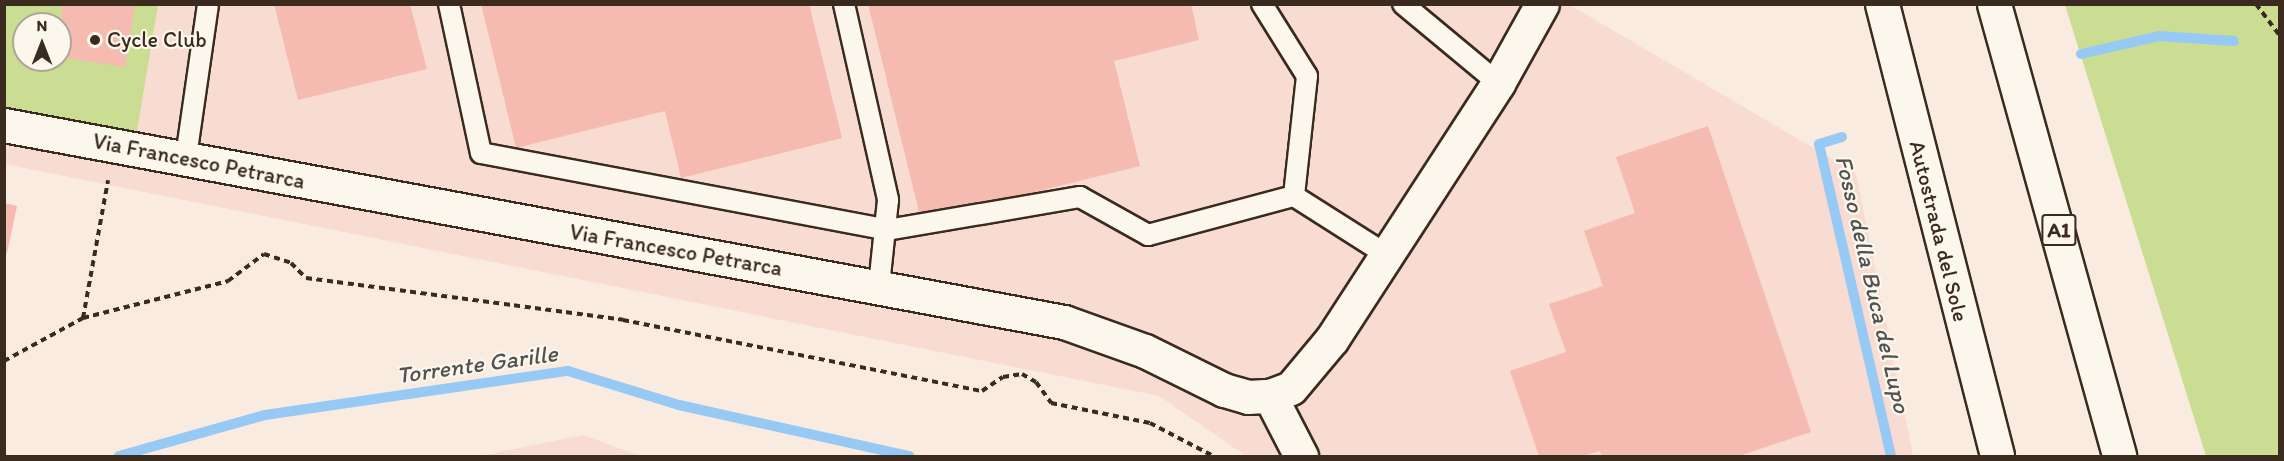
<!DOCTYPE html>
<html>
<head>
<meta charset="utf-8">
<style>
  body { margin:0 }
  #map { position:relative; width:2284px; height:461px; overflow:hidden; background:#faebe0; font-family:Itim,sans-serif }
  div>[style] { position:absolute }
  .built>* { inset:0; background:#f8dcd2 }
  .green>* { inset:0; background:#cadd92 }
  .stream>* { height:10px; margin:-5px; padding:0 5px; transform-origin:5px; border-radius:5px; background:#96c9f3 }
  .building>* { inset:0; background:#f5bab0 }
  .path>* { height:4px; margin-top:-2px; transform-origin:0; background:repeating-linear-gradient(90deg,#3b2a1e 0 6px,transparent 0 10.5px) }
  .roads { filter:drop-shadow(2px 0 #3b2a1e) drop-shadow(-2px 0 #3b2a1e) drop-shadow(0 2px #3b2a1e) drop-shadow(0 -2px #3b2a1e) }
  .service>* { height:20px; margin:-10px; padding:0 10px; transform-origin:10px; border-radius:10px; background:#fbf7ec }
  .minor>* { height:33px; margin:-16.5px; padding:0 16.5px; transform-origin:16.5px; border-radius:16.5px; background:#fbf7ec }
  .tertiary>* { height:33px; margin:-16.5px; padding:0 16.5px; transform-origin:16.5px; border-radius:16.5px; background:#fbf7ec }
  .motorway>* { height:33px; margin:-16.5px; padding:0 16.5px; transform-origin:16.5px; border-radius:16.5px; background:#fbf7ec }
  .dots>* { width:16px; height:16px; translate:-50% -50%; box-sizing:border-box; border:3px solid #fbf7ec; border-radius:50% }
  span { translate:-50% -50%; white-space:nowrap; text-align:center; line-height:1.15; -webkit-text-stroke:4.5px #fbf7ec; paint-order:stroke }
  .shield-label span { padding:2px 4px; background:#fbf7ec; border:2px solid; border-radius:4px; -webkit-text-stroke-width:0 }
  .shield-label { font-size:21px; color:#3b2a1e; font-weight:700 }
  .poi-label { font-size:22px; color:#3b2a1e }
  .left { translate:0 -50%; text-align:left }
  .street-label { font-size:22px; color:#3b2a1e }
  .water-label { font-size:24px; color:#525253; font-style:italic }
  .frame { position:absolute; inset:0; border:6px solid #3b2a1e; pointer-events:none }
  .north { position:absolute; left:12px; top:12px; width:60px; height:60px; box-sizing:border-box; background:#fbf7ec; border:2px solid #aea59a; border-radius:50%; rotate:0deg; font-size:16px; font-weight:700; line-height:24px; text-align:center; color:#3b2a1e }
  .north::after { content:''; display:block; margin:auto; width:21px; height:27px; background:#3b2a1e; clip-path:polygon(50% 0,100% 100%,50% 72%,0 100%) }
</style>
</head>
<body>
<div id="map">
  <div class="built">
    <i style="clip-path:polygon(evenodd,5px 5px,1570px 5px,1856px 173px,1913px 456px,1246px 456px,1159px 396px,5px 164px,5px 5px,24px 24px,60px 24px,60px 60px,24px 60px,24px 24px)"></i>
    <i style="clip-path:polygon(583px 435px,641px 456px,480px 456px)"></i>
  </div>
  <div class="green">
    <i style="clip-path:polygon(evenodd,4px 5px,158px 5px,137px 131px,5px 111px,4px 5px,24px 24px,60px 24px,60px 60px,24px 60px,24px 24px)"></i>
    <i style="clip-path:polygon(2065px 5px,2279px 5px,2279px 456px,2206px 456px)"></i>
  </div>
  <div class="stream">
    <i style="left:2081px;top:54px;width:80px;rotate:-13deg"></i>
    <i style="left:2159px;top:36px;width:75px;rotate:3.8deg"></i>
    <i style="left:1842px;top:137px;width:24px;rotate:163deg"></i>
    <i style="left:1819px;top:144px;width:320px;rotate:77deg"></i>
    <i style="left:119px;top:456px;width:152px;rotate:-15.7deg"></i>
    <i style="left:265px;top:415px;width:306px;rotate:-8.3deg"></i>
    <i style="left:568px;top:371px;width:116px;rotate:17deg"></i>
    <i style="left:679px;top:405px;width:236px;rotate:12.5deg"></i>
  </div>
  <div class="building">
    <i style="clip-path:polygon(62px 4px,135px 4px,125px 67px,60px 57px)"></i>
    <i style="clip-path:polygon(274px 4px,410px 4px,427px 69px,298px 100px)"></i>
    <i style="clip-path:polygon(481px 4px,809px 4px,842px 138px,681px 178px,665px 111px,516px 148px)"></i>
    <i style="clip-path:polygon(868px 4px,1191px 4px,1199px 40px,1114px 61px,1140px 166px,921px 220px)"></i>
    <i style="clip-path:polygon(1708px 126px,1811px 432px,1739px 456px,1602px 456px,1600px 451px,1582px 456px,1539px 456px,1510px 371px,1566px 352px,1549px 304px,1603px 286px,1584px 231px,1635px 213px,1616px 157px)"></i>
    <i style="clip-path:polygon(4px 203px,17px 206px,7px 253px,4px 253px)"></i>
  </div>
  <div class="path">
    <i style="left:2256px;top:4px;width:40px;rotate:53deg"></i>
    <i style="left:83px;top:318px;width:140px;rotate:-79.7deg"></i>
    <i style="left:4px;top:361px;width:90px;rotate:-28.6deg"></i>
    <i style="left:83px;top:318px;width:150px;rotate:-14.3deg"></i>
    <i style="left:228px;top:281px;width:45px;rotate:-36.9deg"></i>
    <i style="left:264px;top:254px;width:28px;rotate:18deg"></i>
    <i style="left:291px;top:263px;width:21px;rotate:45deg"></i>
    <i style="left:306px;top:278px;width:320px;rotate:7.5deg"></i>
    <i style="left:623px;top:320px;width:366px;rotate:11.2deg"></i>
    <i style="left:982px;top:391px;width:25px;rotate:-34deg"></i>
    <i style="left:1003px;top:377px;width:19px;rotate:-9deg"></i>
    <i style="left:1022px;top:374px;width:16px;rotate:30deg"></i>
    <i style="left:1036px;top:382px;width:26px;rotate:54deg"></i>
    <i style="left:1051px;top:403px;width:101px;rotate:11.4deg"></i>
    <i style="left:1150px;top:423px;width:71px;rotate:27.6deg"></i>
  </div>
  <div class="roads">
    <div class="service">
      <i style="left:449px;top:4px;width:152px;rotate:77.9deg"></i>
      <i style="left:481px;top:153px;width:413px;rotate:10.7deg"></i>
      <i style="left:887px;top:230px;width:196px;rotate:-9.7deg"></i>
      <i style="left:1080px;top:197px;width:78px;rotate:29.2deg"></i>
      <i style="left:1148px;top:235px;width:151px;rotate:-15deg"></i>
      <i style="left:844px;top:4px;width:201px;rotate:77.3deg"></i>
      <i style="left:888px;top:200px;width:86px;rotate:96deg"></i>
      <i style="left:1262px;top:4px;width:85px;rotate:58deg"></i>
      <i style="left:1307px;top:76px;width:121px;rotate:96.2deg"></i>
      <i style="left:1294px;top:196px;width:110px;rotate:32.4deg"></i>
      <i style="left:1403px;top:4px;width:124px;rotate:39.7deg"></i>
      <i style="left:186px;top:157px;width:155px;rotate:-81.8deg"></i>
    </div>
    <div class="minor">
      <i style="left:1270px;top:396px;width:68px;rotate:62.7deg"></i>
    </div>
    <div class="tertiary">
      <i style="left:4px;top:125px;width:1078px;rotate:10.53deg"></i>
      <i style="left:1064px;top:322px;width:86px;rotate:19.7deg"></i>
      <i style="left:1145px;top:351px;width:88px;rotate:26.3deg"></i>
      <i style="left:1224px;top:390px;width:25px;rotate:16deg"></i>
      <i style="left:1248px;top:397px;width:22px;rotate:-3deg"></i>
      <i style="left:1270px;top:396px;width:22px;rotate:-21deg"></i>
      <i style="left:1291px;top:388px;width:64px;rotate:-50.1deg"></i>
      <i style="left:1332px;top:339px;width:305px;rotate:-57deg"></i>
      <i style="left:1498px;top:83px;width:90px;rotate:-60.9deg"></i>
    </div>
    <div class="motorway">
      <i style="left:1882px;top:4px;width:466px;rotate:75.7deg"></i>
      <i style="left:1994px;top:4px;width:469px;rotate:74.5deg"></i>
    </div>
  </div>
  <div class="dots">
    <i style="left:95px;top:40px;background:#3b2a1e"></i>
  </div>
  <div class="shield-label">
    <span style="left:2059px;top:230px">A1</span>
  </div>
  <div class="poi-label">
    <span class="left" style="left:107px;top:40px">Cycle Club</span>
  </div>
  <div class="street-label">
    <span style="left:199px;top:161px;rotate:11deg">Via Francesco Petrarca</span>
    <span style="left:1939px;top:231px;rotate:76deg">Autostrada del Sole</span>
    <span style="left:676px;top:250px;rotate:10deg">Via Francesco Petrarca</span>
  </div>
  <div class="water-label">
    <span style="left:1873px;top:284px;rotate:77deg">Fosso della Buca del Lupo</span>
    <span style="left:477px;top:364px;rotate:-8deg">Torrente Garille</span>
  </div>
  <div class="frame"></div>
  <div class="north">N</div>
</div>
</body>
</html>
